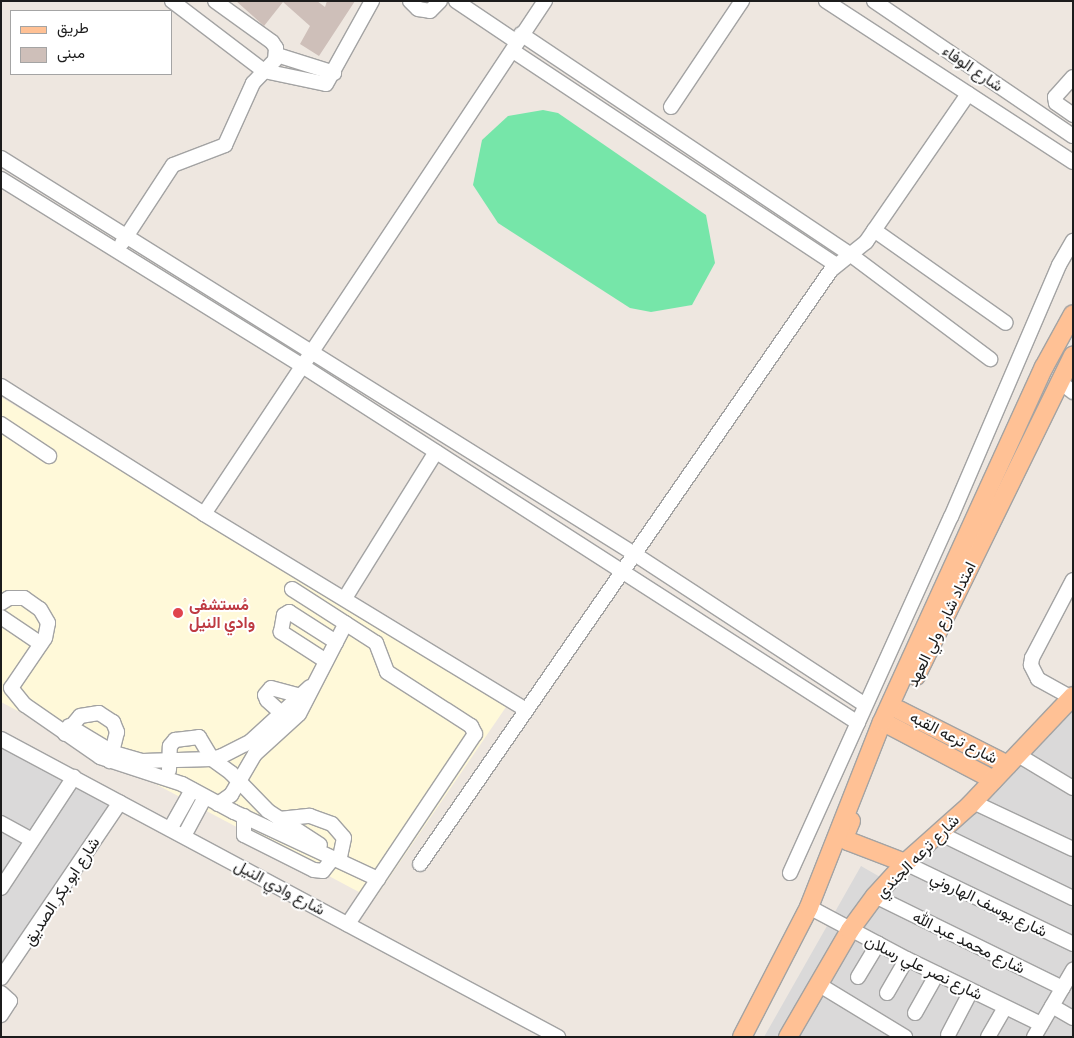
<!DOCTYPE html>
<html>
<head>
<meta charset="utf-8">
<style>
  body { margin:0 }
  #map { position:relative; width:1074px; height:1038px; overflow:hidden; background:#eee7e0; font-family:"Exo 2",Vazirmatn,sans-serif }
  div>[style] { position:absolute }
  .residential>* { inset:0; background:#dad9d9 }
  .education>* { inset:0; background:#fff9d9 }
  .pitch>* { inset:0; background:#76e6a9 }
  .building>* { inset:0; background:#cebfb9 }
  .roads { filter:drop-shadow(1px 0 #a3a3a3) drop-shadow(-1px 0 #a3a3a3) drop-shadow(0 1px #a3a3a3) drop-shadow(0 -1px #a3a3a3) }
  .minor>* { height:14px; margin:-7px; padding:0 7px; transform-origin:7px; border-radius:7px; background:#fff }
  .major>* { height:18px; margin:-9px; padding:0 9px; transform-origin:9px; border-radius:9px; background:#ffc195 }
  .dots>* { width:14px; height:14px; translate:-50% -50%; box-sizing:border-box; border:2px solid #fff; border-radius:50% }
  span { translate:-50% -50%; white-space:nowrap; text-align:center; line-height:1.15; -webkit-text-stroke:4px #fff; paint-order:stroke }
  .street-label { font-size:16px; color:#1c1c1c }
  .health-label { font-size:16px; color:#be3a42; font-weight:700 }
  .left { translate:0 -50%; text-align:left }
  .frame { position:absolute; inset:0; border:2px solid #1c1c1c; pointer-events:none }
  .legend { position:absolute; left:10px; top:10px; width:162px; height:65px; box-sizing:border-box; background:#fff; border:1px solid #a4a4a4; margin:0; padding:6px 9px; list-style:none; font-size:15px; color:#1c1c1c }
  .legend li { display:flex; align-items:center; gap:10px; height:25px }
  .legend b { width:25px; border:1px solid #a4a4a4 }
</style>
</head>
<body>
<div id="map">
  <div class="residential">
    <i style="clip-path:polygon(1073px 708px,1073px 1037px,764px 1037px,861px 866px,894px 885px)"></i>
    <i style="clip-path:polygon(1px 739px,117px 803px,6px 983px,1px 980px)"></i>
  </div>
  <div class="education">
    <i style="clip-path:polygon(1px 397px,506px 707px,374px 900px,1px 702px)"></i>
  </div>
  <div class="pitch">
    <i style="clip-path:polygon(543px 110px,558px 113px,706px 215px,715px 263px,692px 305px,651px 312px,630px 308px,498px 223px,473px 185px,482px 140px,508px 116px)"></i>
  </div>
  <div class="building">
    <i style="clip-path:polygon(236px 1px,317px 1px,325px 7px,327px 1px,355px 1px,319px 56px,300px 44px,310px 26px,283px 2px,264px 26px)"></i>
  </div>
  <div class="roads">
    <div class="minor">
      <i style="left:172px;top:1px;width:116px;rotate:37.3deg"></i>
      <i style="left:264px;top:71px;width:63px;rotate:11.8deg"></i>
      <i style="left:326px;top:84px;width:95px;rotate:-61deg"></i>
      <i style="left:410px;top:1px;width:11px;rotate:45deg"></i>
      <i style="left:418px;top:9px;width:12px;rotate:9deg"></i>
      <i style="left:430px;top:11px;width:14px;rotate:-45deg"></i>
      <i style="left:456px;top:1px;width:73px;rotate:33.9deg"></i>
      <i style="left:826px;top:1px;width:295px;rotate:33.1deg"></i>
      <i style="left:874px;top:1px;width:240px;rotate:34.2deg"></i>
      <i style="left:521px;top:34px;width:397px;rotate:33.8deg"></i>
      <i style="left:851px;top:255px;width:174px;rotate:36.8deg"></i>
      <i style="left:513px;top:51px;width:387px;rotate:33.5deg"></i>
      <i style="left:277px;top:55px;width:60px;rotate:17.5deg"></i>
      <i style="left:1073px;top:77px;width:27px;rotate:132deg"></i>
      <i style="left:1055px;top:97px;width:6px;rotate:81deg"></i>
      <i style="left:1056px;top:103px;width:21px;rotate:35deg"></i>
      <i style="left:671px;top:107px;width:128px;rotate:-56.2deg"></i>
      <i style="left:1px;top:158px;width:745px;rotate:32.01deg"></i>
      <i style="left:633px;top:553px;width:276px;rotate:33.2deg"></i>
      <i style="left:1px;top:179px;width:353px;rotate:31.8deg"></i>
      <i style="left:301px;top:365px;width:662px;rotate:32.73deg"></i>
      <i style="left:874px;top:230px;width:161px;rotate:35.2deg"></i>
      <i style="left:122px;top:243px;width:93px;rotate:-56.8deg"></i>
      <i style="left:173px;top:165px;width:56px;rotate:-21deg"></i>
      <i style="left:225px;top:145px;width:68px;rotate:-65.7deg"></i>
      <i style="left:253px;top:83px;width:32px;rotate:-46deg"></i>
      <i style="left:275px;top:60px;width:12px;rotate:-85deg"></i>
      <i style="left:276px;top:48px;width:7px;rotate:-124deg"></i>
      <i style="left:272px;top:42px;width:70px;rotate:-144.3deg"></i>
      <i style="left:1059px;top:381px;width:18px;rotate:38deg"></i>
      <i style="left:1px;top:386px;width:240px;rotate:32.2deg"></i>
      <i style="left:204px;top:514px;width:377px;rotate:31.3deg"></i>
      <i style="left:1px;top:424px;width:58px;rotate:33.7deg"></i>
      <i style="left:204px;top:514px;width:616px;rotate:-56.39deg"></i>
      <i style="left:292px;top:589px;width:100px;rotate:32.7deg"></i>
      <i style="left:376px;top:643px;width:31px;rotate:69deg"></i>
      <i style="left:387px;top:672px;width:100px;rotate:32.7deg"></i>
      <i style="left:471px;top:726px;width:9px;rotate:63deg"></i>
      <i style="left:475px;top:734px;width:229px;rotate:123.8deg"></i>
      <i style="left:345px;top:598px;width:172px;rotate:-58.1deg"></i>
      <i style="left:1px;top:603px;width:9px;rotate:-32deg"></i>
      <i style="left:9px;top:598px;width:15px"></i>
      <i style="left:24px;top:598px;width:19px;rotate:35deg"></i>
      <i style="left:40px;top:609px;width:16px;rotate:60deg"></i>
      <i style="left:48px;top:623px;width:15px;rotate:101deg"></i>
      <i style="left:45px;top:638px;width:60px;rotate:124.2deg"></i>
      <i style="left:1px;top:617px;width:48px;rotate:34deg"></i>
      <i style="left:326px;top:661px;width:54px;rotate:-147.2deg"></i>
      <i style="left:281px;top:632px;width:17px;rotate:-80deg"></i>
      <i style="left:284px;top:615px;width:6px;rotate:-31deg"></i>
      <i style="left:289px;top:612px;width:56px;rotate:32.6deg"></i>
      <i style="left:11px;top:688px;width:22px;rotate:51deg"></i>
      <i style="left:25px;top:705px;width:91px;rotate:34.7deg"></i>
      <i style="left:100px;top:757px;width:86px;rotate:18.2deg"></i>
      <i style="left:182px;top:784px;width:59px;rotate:28.3deg"></i>
      <i style="left:234px;top:812px;width:159px;rotate:25deg"></i>
      <i style="left:1072px;top:698px;width:39px;rotate:-151deg"></i>
      <i style="left:1038px;top:679px;width:16px;rotate:-117deg"></i>
      <i style="left:1031px;top:665px;width:7px;rotate:-82deg"></i>
      <i style="left:1032px;top:658px;width:88px;rotate:-62.3deg"></i>
      <i style="left:288px;top:719px;width:28px;rotate:-138deg"></i>
      <i style="left:267px;top:700px;width:5px;rotate:-112deg"></i>
      <i style="left:265px;top:695px;width:9px;rotate:-49deg"></i>
      <i style="left:271px;top:688px;width:30px;rotate:15deg"></i>
      <i style="left:69px;top:726px;width:52px;rotate:31deg"></i>
      <i style="left:114px;top:753px;width:29px;rotate:16deg"></i>
      <i style="left:142px;top:761px;width:70px;rotate:-1.6deg"></i>
      <i style="left:212px;top:759px;width:24px;rotate:36deg"></i>
      <i style="left:231px;top:773px;width:53px;rotate:45.8deg"></i>
      <i style="left:268px;top:811px;width:62px;rotate:33.2deg"></i>
      <i style="left:65px;top:734px;width:23px;rotate:-50deg"></i>
      <i style="left:80px;top:716px;width:19px;rotate:-9deg"></i>
      <i style="left:99px;top:713px;width:17px;rotate:33deg"></i>
      <i style="left:113px;top:722px;width:11px;rotate:68deg"></i>
      <i style="left:117px;top:732px;width:30px;rotate:104deg"></i>
      <i style="left:1px;top:739px;width:632px;rotate:28.15deg"></i>
      <i style="left:1018px;top:755px;width:64px;rotate:31deg"></i>
      <i style="left:169px;top:770px;width:24px;rotate:-88deg"></i>
      <i style="left:170px;top:746px;width:8px;rotate:-50deg"></i>
      <i style="left:175px;top:740px;width:24px;rotate:-7deg"></i>
      <i style="left:199px;top:737px;width:26px;rotate:59deg"></i>
      <i style="left:212px;top:759px;width:10px;rotate:-17deg"></i>
      <i style="left:222px;top:756px;width:33px;rotate:-27deg"></i>
      <i style="left:251px;top:741px;width:80px;rotate:-42.5deg"></i>
      <i style="left:973px;top:802px;width:110px;rotate:25.2deg"></i>
      <i style="left:218px;top:804px;width:16px;rotate:-35deg"></i>
      <i style="left:231px;top:795px;width:48px;rotate:-59.7deg"></i>
      <i style="left:255px;top:754px;width:59px;rotate:-42.3deg"></i>
      <i style="left:299px;top:714px;width:102px;rotate:-62.7deg"></i>
      <i style="left:244px;top:816px;width:19px;rotate:90deg"></i>
      <i style="left:244px;top:835px;width:78px;rotate:26.6deg"></i>
      <i style="left:314px;top:870px;width:9px;rotate:6deg"></i>
      <i style="left:323px;top:871px;width:16px;rotate:-52deg"></i>
      <i style="left:279px;top:819px;width:31px;rotate:-6deg"></i>
      <i style="left:310px;top:816px;width:23px;rotate:20deg"></i>
      <i style="left:332px;top:824px;width:18px;rotate:49deg"></i>
      <i style="left:344px;top:838px;width:19px;rotate:102deg"></i>
      <i style="left:1px;top:823px;width:35px;rotate:29deg"></i>
      <i style="left:170px;top:829px;width:45px;rotate:-60.6deg"></i>
      <i style="left:939px;top:833px;width:149px;rotate:25.9deg"></i>
      <i style="left:184px;top:836px;width:44px;rotate:-61.7deg"></i>
      <i style="left:905px;top:863px;width:187px;rotate:25.7deg"></i>
      <i style="left:420px;top:864px;width:722px;rotate:-55.32deg"></i>
      <i style="left:831px;top:270px;width:45px;rotate:-38.7deg"></i>
      <i style="left:866px;top:242px;width:180px;rotate:-55.4deg"></i>
      <i style="left:790px;top:873px;width:391px;rotate:-65.7deg"></i>
      <i style="left:951px;top:517px;width:274px;rotate:-66.8deg"></i>
      <i style="left:1059px;top:265px;width:28px;rotate:-60deg"></i>
      <i style="left:1px;top:888px;width:133px;rotate:-56.7deg"></i>
      <i style="left:875px;top:896px;width:209px;rotate:26.1deg"></i>
      <i style="left:809px;top:907px;width:111px;rotate:28deg"></i>
      <i style="left:907px;top:959px;width:149px;rotate:25.9deg"></i>
      <i style="left:858px;top:977px;width:39px;rotate:-59deg"></i>
      <i style="left:1px;top:978px;width:212px;rotate:-55.9deg"></i>
      <i style="left:818px;top:984px;width:102px;rotate:31.3deg"></i>
      <i style="left:1px;top:993px;width:12px;rotate:42deg"></i>
      <i style="left:10px;top:1001px;width:17px;rotate:123deg"></i>
      <i style="left:887px;top:993px;width:39px;rotate:-60deg"></i>
      <i style="left:1052px;top:1006px;width:24px;rotate:30deg"></i>
      <i style="left:915px;top:1013px;width:45px;rotate:-60.6deg"></i>
      <i style="left:948px;top:1035px;width:50px;rotate:-62.4deg"></i>
      <i style="left:988px;top:1037px;width:34px;rotate:-60deg"></i>
      <i style="left:1034px;top:1037px;width:78px;rotate:-59.8deg"></i>
    </div>
    <div class="major">
      <i style="left:916px;top:676px;width:357px;rotate:-63.9deg"></i>
      <i style="left:899px;top:710px;width:122px;rotate:26.8deg"></i>
      <i style="left:891px;top:726px;width:116px;rotate:27.7deg"></i>
      <i style="left:851px;top:821px;width:15px;rotate:113deg"></i>
      <i style="left:845px;top:835px;width:7px;rotate:63deg"></i>
      <i style="left:848px;top:841px;width:61px;rotate:21.1deg"></i>
      <i style="left:742px;top:1037px;width:146px;rotate:-62.7deg"></i>
      <i style="left:809px;top:907px;width:199px;rotate:-68.5deg"></i>
      <i style="left:882px;top:722px;width:390px;rotate:-65.5deg"></i>
      <i style="left:1044px;top:367px;width:60px;rotate:-61.3deg"></i>
      <i style="left:788px;top:1037px;width:124px;rotate:-59.9deg"></i>
      <i style="left:850px;top:930px;width:42px;rotate:-53.7deg"></i>
      <i style="left:875px;top:896px;width:45px;rotate:-47.7deg"></i>
      <i style="left:905px;top:863px;width:87px;rotate:-41.7deg"></i>
      <i style="left:970px;top:805px;width:150px;rotate:-46.6deg"></i>
    </div>
  </div>
  <div class="dots">
    <i style="left:178px;top:613px;background:#e0444e"></i>
  </div>
  <div class="street-label">
    <span style="left:973px;top:68px;rotate:34deg">شارع الوفاء</span>
    <span style="left:941px;top:624px;rotate:-64deg">امتداد شارع ولي العهد</span>
    <span style="left:954px;top:737px;rotate:27deg">شارع ترعه القبه</span>
    <span style="left:917px;top:856px;rotate:-45deg">شارع ترعه الجندي</span>
    <span style="left:280px;top:887px;rotate:28deg">شارع وادي النيل</span>
    <span style="left:61px;top:891px;rotate:-57deg">شارع ابو بكر الصديق</span>
    <span style="left:989px;top:904px;rotate:26deg">شارع يوسف الهاروني</span>
    <span style="left:969px;top:942px;rotate:26deg">شارع محمد عبد الله</span>
    <span style="left:924px;top:967px;rotate:26deg">شارع نصر علي رسلان</span>
  </div>
  <div class="health-label">
    <span class="left" style="left:189px;top:613px">مُستشفى<br>وادي النيل</span>
  </div>
  <div class="frame"></div>
  <ul class="legend">
  <li><b style="height:6px;background:#ffc195"></b>طريق</li>
  <li><b style="height:14px;background:#cebfb9"></b>مبنى</li>
  </ul>
</div>
</body>
</html>
